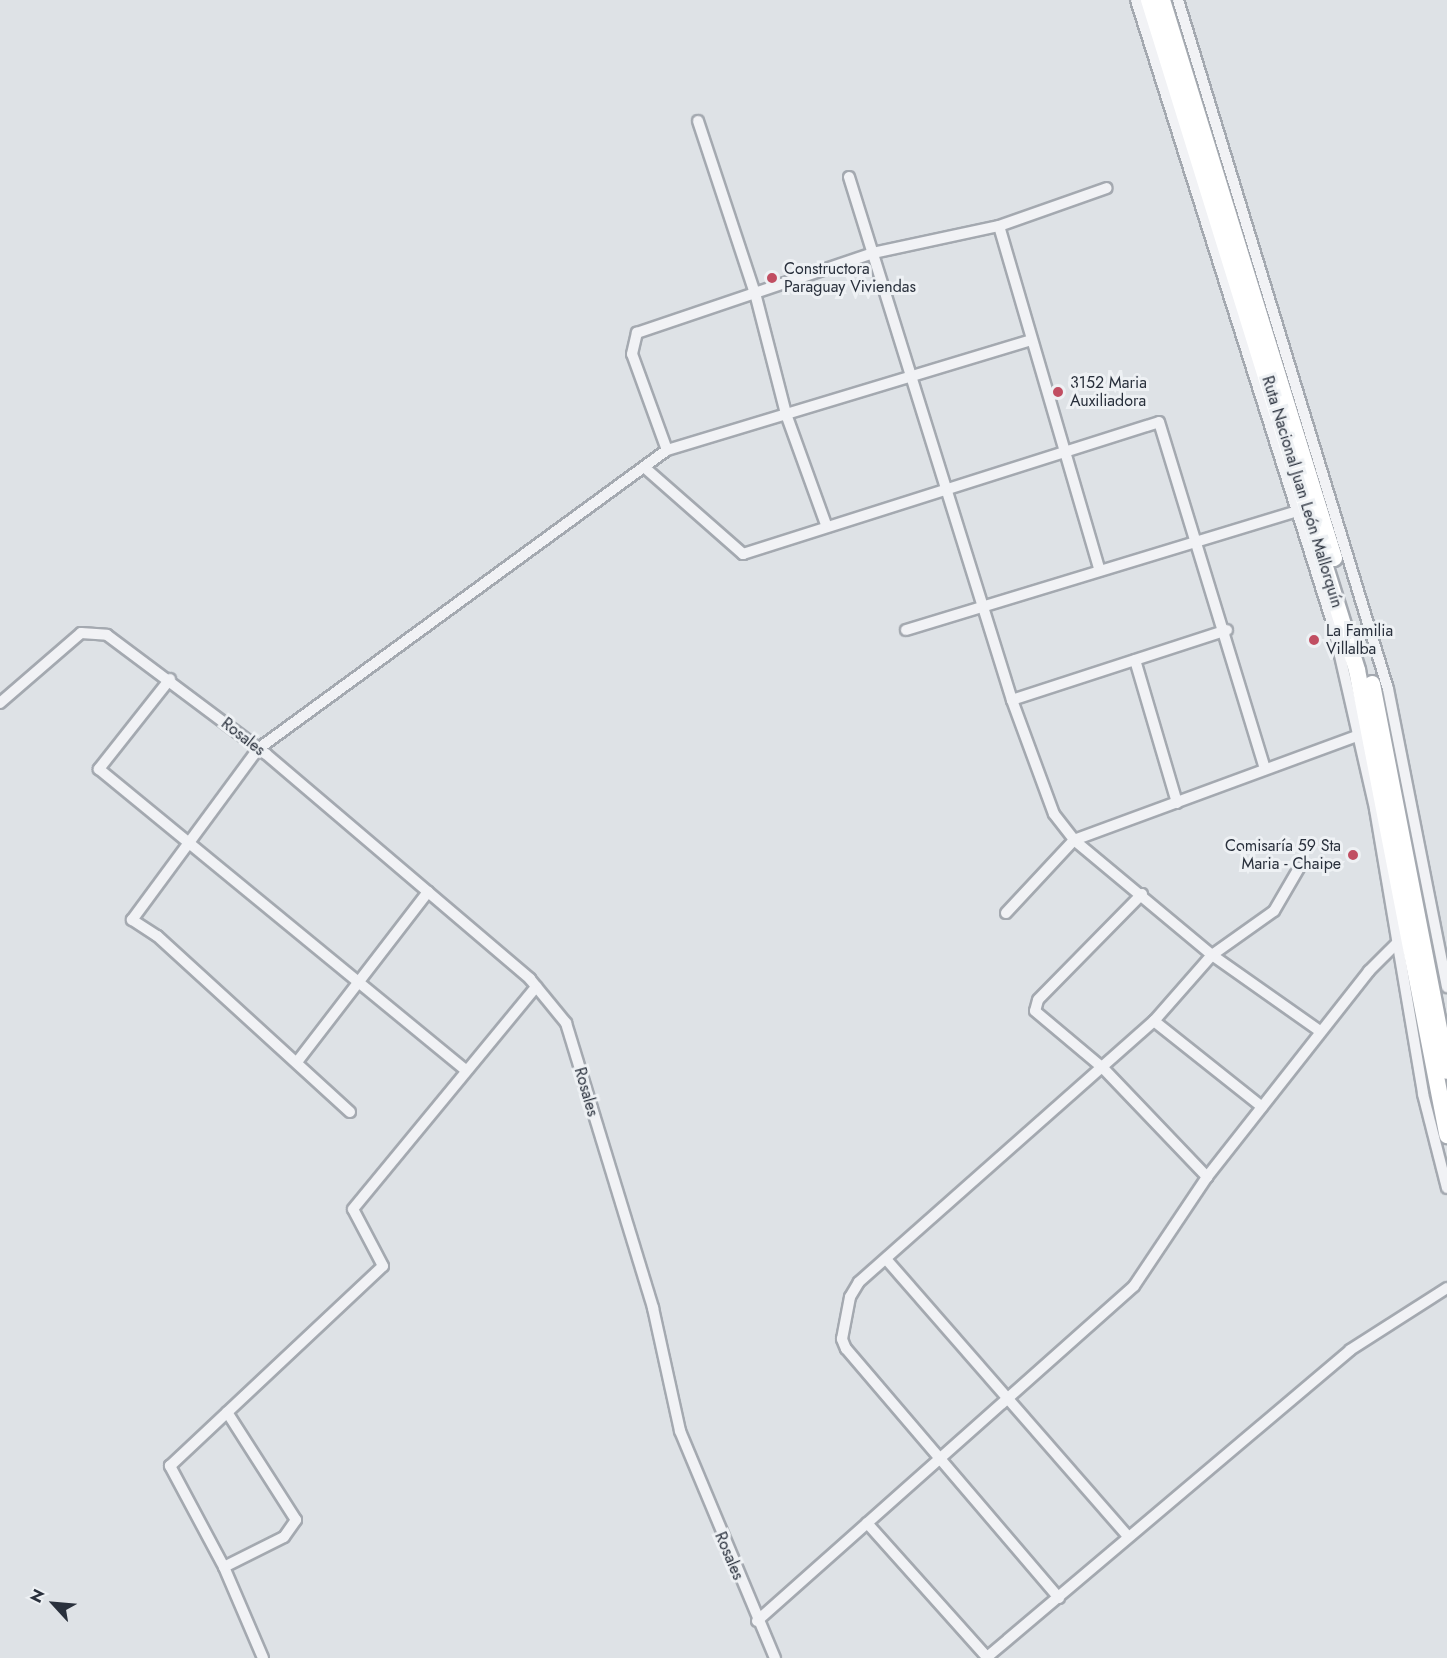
<!DOCTYPE html>
<html>
<head>
<meta charset="utf-8">
<style>
  body { margin:0 }
  #map { position:relative; width:1447px; height:1658px; overflow:hidden; background:#dee2e6; font-family:Jost,sans-serif }
  div>[style] { position:absolute }
  .roads { filter:drop-shadow(2px 0 #a4a9b0) drop-shadow(-2px 0 #a4a9b0) drop-shadow(0 2px #a4a9b0) drop-shadow(0 -2px #a4a9b0) }
  .minor>* { height:10px; margin:-5px; padding:0 5px; transform-origin:5px; border-radius:5px; background:#f1f2f5 }
  .highway>* { height:16px; margin:-8px; padding:0 8px; transform-origin:8px; border-radius:8px; background:#fff }
  .dots>* { width:16px; height:16px; translate:-50% -50%; box-sizing:border-box; border:3px solid #eef1f4; border-radius:50% }
  span { translate:-50% -50%; white-space:nowrap; text-align:center; line-height:1.15; -webkit-text-stroke:6px #eef1f4; paint-order:stroke }
  .poi-label { font-size:16px; color:#29303c }
  .left { translate:0 -50%; text-align:left }
  .right { translate:-100% -50%; text-align:right }
  .street-label { font-size:16px; color:#29303c }
  .north { position:absolute; left:24px; top:1574px; width:60px; height:60px; -webkit-text-stroke:4px #eef1f4; paint-order:stroke; rotate:296deg; font-size:16px; font-weight:700; line-height:24px; text-align:center; color:#29303c }
  .north::after { content:''; display:block; margin:auto; width:21px; height:27px; background:#29303c; clip-path:polygon(50% 0,100% 100%,50% 72%,0 100%) }
</style>
</head>
<body>
<div id="map">
  <div class="roads">
    <div class="minor">
      <i style="left:1136px;top:0;width:655px;rotate:72.51deg"></i>
      <i style="left:1333px;top:625px;width:189px;rotate:77.1deg"></i>
      <i style="left:1375px;top:809px;width:289px;rotate:80.4deg"></i>
      <i style="left:1423px;top:1094px;width:97px;rotate:75.7deg"></i>
      <i style="left:1178px;top:0;width:720px;rotate:73.05deg"></i>
      <i style="left:1388px;top:689px;width:304px;rotate:78.8deg"></i>
      <i style="left:698px;top:121px;width:181px;rotate:71.7deg"></i>
      <i style="left:755px;top:293px;width:125px;rotate:75.6deg"></i>
      <i style="left:786px;top:414px;width:120px;rotate:70.1deg"></i>
      <i style="left:849px;top:177px;width:548px;rotate:72.69deg"></i>
      <i style="left:1012px;top:700px;width:121px;rotate:69.8deg"></i>
      <i style="left:1054px;top:814px;width:33px;rotate:52deg"></i>
      <i style="left:1074px;top:840px;width:180px;rotate:39.8deg"></i>
      <i style="left:1212px;top:955px;width:133px;rotate:35.2deg"></i>
      <i style="left:999px;top:226px;width:359px;rotate:73.7deg"></i>
      <i style="left:667px;top:450px;width:102px;rotate:-110deg"></i>
      <i style="left:632px;top:354px;width:22px;rotate:-77deg"></i>
      <i style="left:637px;top:333px;width:249px;rotate:-18.7deg"></i>
      <i style="left:873px;top:253px;width:129px;rotate:-12.1deg"></i>
      <i style="left:999px;top:226px;width:114px;rotate:-19.4deg"></i>
      <i style="left:644px;top:467px;width:132px;rotate:41.3deg"></i>
      <i style="left:743px;top:554px;width:436px;rotate:-17.6deg"></i>
      <i style="left:1159px;top:422px;width:362px;rotate:73deg"></i>
      <i style="left:906px;top:630px;width:417px;rotate:-16.9deg"></i>
      <i style="left:1135px;top:660px;width:149px;rotate:73.6deg"></i>
      <i style="left:170px;top:679px;width:115px;rotate:128.3deg"></i>
      <i style="left:99px;top:769px;width:475px;rotate:39.4deg"></i>
      <i style="left:1012px;top:700px;width:226px;rotate:-18deg"></i>
      <i style="left:0;top:703px;width:107px;rotate:-40.8deg"></i>
      <i style="left:81px;top:633px;width:26px;rotate:4deg"></i>
      <i style="left:107px;top:635px;width:199px;rotate:36.8deg"></i>
      <i style="left:266px;top:754px;width:347px;rotate:40.4deg"></i>
      <i style="left:530px;top:979px;width:57px;rotate:50.7deg"></i>
      <i style="left:566px;top:1023px;width:298px;rotate:73deg"></i>
      <i style="left:653px;top:1308px;width:126px;rotate:77.6deg"></i>
      <i style="left:680px;top:1431px;width:246px;rotate:67.3deg"></i>
      <i style="left:1142px;top:894px;width:148px;rotate:134.5deg"></i>
      <i style="left:1038px;top:1000px;width:11px;rotate:105deg"></i>
      <i style="left:1035px;top:1011px;width:89px;rotate:40deg"></i>
      <i style="left:1103px;top:1068px;width:151px;rotate:46.3deg"></i>
      <i style="left:1006px;top:913px;width:100px;rotate:-47deg"></i>
      <i style="left:1074px;top:840px;width:310px;rotate:-20.2deg"></i>
      <i style="left:1154px;top:1021px;width:138px;rotate:38.5deg"></i>
      <i style="left:297px;top:1062px;width:215px;rotate:-52.4deg"></i>
      <i style="left:350px;top:1112px;width:261px;rotate:-137.6deg"></i>
      <i style="left:157px;top:936px;width:30px;rotate:-147deg"></i>
      <i style="left:132px;top:920px;width:212px;rotate:-53.6deg"></i>
      <i style="left:258px;top:749px;width:507px;rotate:-36.17deg"></i>
      <i style="left:667px;top:450px;width:380px;rotate:-16.8deg"></i>
      <i style="left:886px;top:1259px;width:368px;rotate:48.9deg"></i>
      <i style="left:867px;top:1523px;width:180px;rotate:48.2deg"></i>
      <i style="left:224px;top:1567px;width:67px;rotate:-26.6deg"></i>
      <i style="left:284px;top:1537px;width:21px;rotate:-55deg"></i>
      <i style="left:296px;top:1520px;width:128px;rotate:-122.6deg"></i>
      <i style="left:1059px;top:1598px;width:328px;rotate:-130.5deg"></i>
      <i style="left:846px;top:1349px;width:11px;rotate:-112deg"></i>
      <i style="left:842px;top:1339px;width:43px;rotate:-79.2deg"></i>
      <i style="left:850px;top:1297px;width:17px;rotate:-59deg"></i>
      <i style="left:859px;top:1282px;width:394px;rotate:-41.5deg"></i>
      <i style="left:1154px;top:1021px;width:88px;rotate:-48.7deg"></i>
      <i style="left:1212px;top:955px;width:76px;rotate:-35.4deg"></i>
      <i style="left:1274px;top:911px;width:50px;rotate:-59.8deg"></i>
      <i style="left:757px;top:1621px;width:504px;rotate:-41.62deg"></i>
      <i style="left:1134px;top:1286px;width:131px;rotate:-56.2deg"></i>
      <i style="left:1207px;top:1177px;width:262px;rotate:-51.8deg"></i>
      <i style="left:1369px;top:971px;width:41px;rotate:-45deg"></i>
      <i style="left:263px;top:1658px;width:99px;rotate:-113.2deg"></i>
      <i style="left:224px;top:1567px;width:115px;rotate:-118.1deg"></i>
      <i style="left:170px;top:1466px;width:292px;rotate:-43.2deg"></i>
      <i style="left:383px;top:1266px;width:64px;rotate:-117.8deg"></i>
      <i style="left:353px;top:1209px;width:288px;rotate:-50.5deg"></i>
      <i style="left:986px;top:1658px;width:477px;rotate:-40.2deg"></i>
      <i style="left:1350px;top:1350px;width:115px;rotate:-32.6deg"></i>
    </div>
    <div class="highway">
      <i style="left:1149px;top:0;width:702px;rotate:72.75deg"></i>
      <i style="left:1357px;top:670px;width:474px;rotate:79deg"></i>
      <i style="left:1162px;top:0;width:584px;rotate:72.87deg"></i>
      <i style="left:1372px;top:684px;width:394px;rotate:79deg"></i>
    </div>
  </div>
  <div class="dots">
    <i style="left:772px;top:278px;background:#c14e62"></i>
    <i style="left:1058px;top:392px;background:#c14e62"></i>
    <i style="left:1314px;top:640px;background:#c14e62"></i>
    <i style="left:1353px;top:855px;background:#c14e62"></i>
  </div>
  <div class="poi-label">
    <span class="left" style="left:784px;top:278px">Constructora<br>Paraguay Viviendas</span>
    <span class="left" style="left:1070px;top:392px">3152 Maria<br>Auxiliadora</span>
    <span class="left" style="left:1326px;top:640px">La Familia<br>Villalba</span>
    <span class="right" style="left:1341px;top:855px">Comisaría 59 Sta<br>Maria - Chaipe</span>
  </div>
  <div class="street-label">
    <span style="left:1302px;top:492px;rotate:73deg">Ruta Nacional Juan León Mallorquín</span>
    <span style="left:243px;top:737px;rotate:38deg">Rosales</span>
    <span style="left:586px;top:1092px;rotate:74deg">Rosales</span>
    <span style="left:729px;top:1556px;rotate:67deg">Rosales</span>
  </div>
  <div class="north">N</div>
</div>
</body>
</html>
